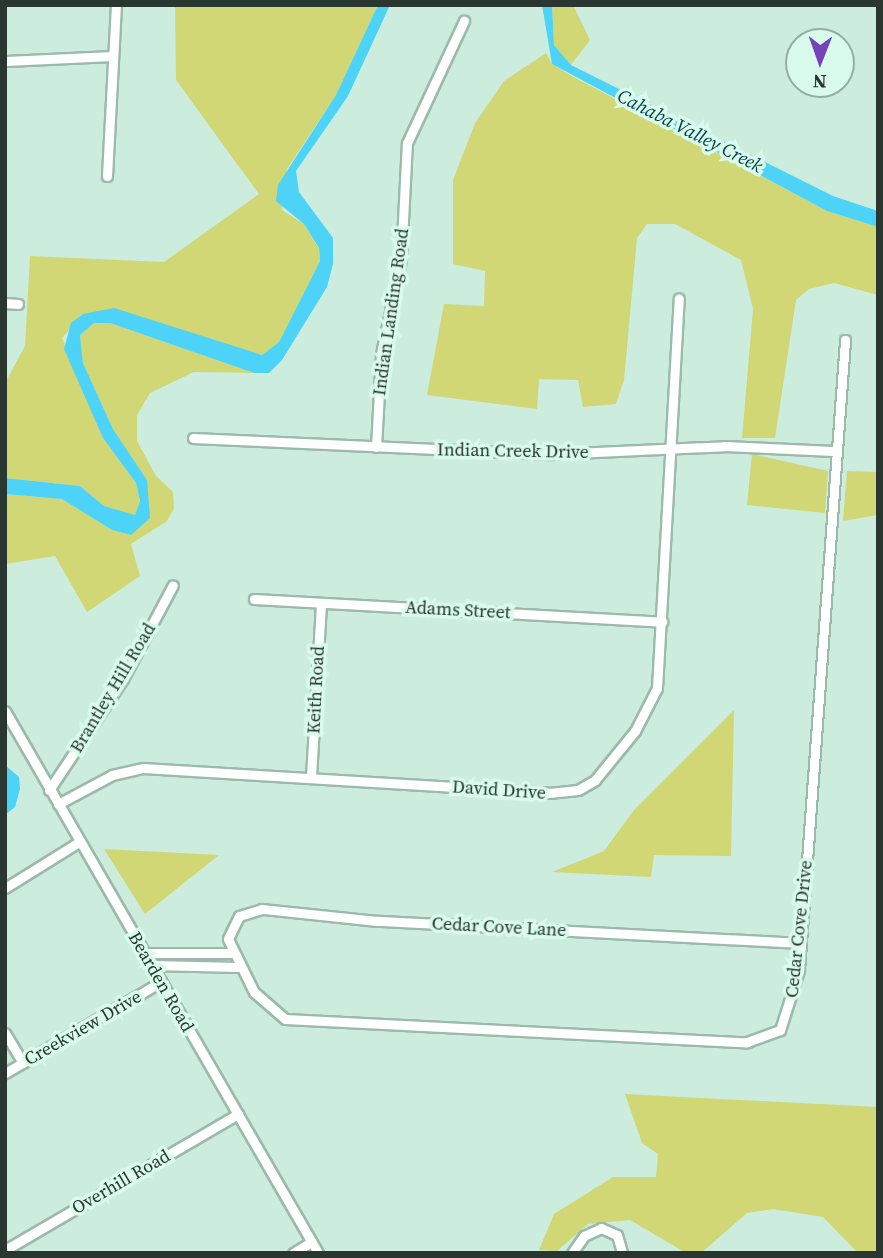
<!DOCTYPE html>
<html>
<head>
<meta charset="utf-8">
<style>
  body { margin:0 }
  #map { position:relative; width:883px; height:1258px; overflow:hidden; background:#ccedde; font-family:"Source Serif 4",serif }
  div>[style] { position:absolute }
  .green>* { inset:0; background:#d0d774 }
  .water>* { inset:0; background:#4cd3f7 }
  .roads { filter:drop-shadow(2px 0 #9bbaac) drop-shadow(-2px 0 #9bbaac) drop-shadow(0 2px #9bbaac) drop-shadow(0 -2px #9bbaac) }
  .minor>* { height:9px; margin:-4.5px; padding:0 4.5px; transform-origin:4.5px; border-radius:4.5px; background:#fff }
  span { translate:-50% -50%; white-space:nowrap; text-align:center; line-height:1.15; -webkit-text-stroke:7px #d9fbeb; paint-order:stroke }
  .street-label { font-size:18px; color:#2a3731 }
  .water-label { font-size:19px; color:#003d4b; font-style:italic }
  .frame { position:absolute; inset:0; border:7px solid #2a3731; pointer-events:none }
  .north { position:absolute; left:785px; top:28px; width:70px; height:70px; box-sizing:border-box; background:#d9fbeb; border:2px solid #93ada1; border-radius:50%; rotate:181deg; font-size:19px; font-weight:700; line-height:28px; text-align:center; color:#2a3731 }
  .north::after { content:''; display:block; margin:auto; width:24px; height:32px; background:#7543ba; clip-path:polygon(50% 0,100% 100%,50% 72%,0 100%) }
</style>
</head>
<body>
<div id="map">
  <div class="green">
    <i style="clip-path:polygon(175px 5px,378px 5px,336px 95px,287px 169px,282px 210px,304px 224px,319px 249px,320px 261px,279px 342px,262px 355px,83px 314px,62px 338px,103px 438px,136px 483px,140px 501px,135px 515px,127px 515px,104px 506px,80px 486px,5px 478px,5px 383px,25px 346px,30px 256px,164px 262px,259px 194px,176px 80px)"></i>
    <i style="clip-path:polygon(552px 5px,573px 5px,590px 40px,571px 65px,554px 45px)"></i>
    <i style="clip-path:polygon(546px 53px,552px 64px,570px 75px,827px 211px,878px 227px,878px 295px,834px 283px,809px 289px,796px 300px,775px 438px,742px 438px,753px 309px,741px 260px,675px 224px,647px 224px,637px 238px,624px 380px,616px 404px,583px 407px,578px 380px,539px 379px,537px 409px,427px 395px,444px 304px,484px 306px,485px 271px,453px 264px,453px 180px,475px 123px,504px 81px)"></i>
    <i style="clip-path:polygon(94px 323px,110px 323px,254px 373px,194px 372px,150px 393px,137px 415px,137px 441px,156px 476px,173px 492px,174px 508px,167px 521px,131px 544px,140px 576px,87px 612px,55px 556px,5px 564px,5px 494px,62px 499px,112px 530px,131px 535px,147px 480px,113px 429px,83px 363px,80px 335px)"></i>
    <i style="clip-path:polygon(752px 454px,828px 471px,825px 513px,747px 505px)"></i>
    <i style="clip-path:polygon(847px 471px,878px 472px,878px 515px,843px 521px)"></i>
    <i style="clip-path:polygon(734px 710px,731px 856px,654px 855px,651px 877px,552px 872px,604px 851px,634px 810px)"></i>
    <i style="clip-path:polygon(104px 849px,219px 855px,145px 914px)"></i>
    <i style="clip-path:polygon(625px 1094px,878px 1107px,878px 1253px,858px 1253px,823px 1217px,773px 1209px,747px 1213px,701px 1253px,686px 1253px,630px 1220px,588px 1224px,557px 1251px,539px 1250px,554px 1214px,613px 1177px,656px 1177px,658px 1154px,642px 1143px)"></i>
  </div>
  <div class="water">
    <i style="clip-path:polygon(378px 5px,390px 5px,348px 96px,296px 171px,299px 192px,333px 238px,333px 264px,327px 287px,282px 360px,269px 373px,254px 373px,110px 323px,94px 323px,80px 335px,83px 363px,113px 429px,147px 480px,150px 518px,131px 535px,112px 530px,62px 499px,5px 494px,5px 478px,80px 486px,104px 506px,135px 515px,140px 501px,136px 483px,103px 438px,64px 349px,71px 323px,83px 314px,114px 308px,262px 355px,279px 342px,320px 261px,319px 248px,304px 224px,276px 201px,278px 185px,336px 95px)"></i>
    <i style="clip-path:polygon(542px 5px,552px 5px,554px 45px,571px 65px,833px 196px,878px 211px,878px 227px,827px 211px,552px 64px)"></i>
    <i style="clip-path:polygon(5px 765px,19px 777px,20px 789px,15px 807px,5px 815px)"></i>
  </div>
  <div class="roads">
    <div class="minor">
      <i style="left:5px;top:61px;width:108px;rotate:-2.7deg"></i>
      <i style="left:107px;top:176px;width:171px;rotate:-87deg"></i>
      <i style="left:5px;top:303px;width:13px;rotate:4deg"></i>
      <i style="left:193px;top:438px;width:359px;rotate:2.6deg"></i>
      <i style="left:552px;top:454px;width:173px;rotate:-2.6deg"></i>
      <i style="left:725px;top:446px;width:108px;rotate:2.7deg"></i>
      <i style="left:376px;top:447px;width:93px;rotate:-86.9deg"></i>
      <i style="left:381px;top:354px;width:96px;rotate:-78deg"></i>
      <i style="left:401px;top:260px;width:117px;rotate:-87.1deg"></i>
      <i style="left:407px;top:143px;width:135px;rotate:-65deg"></i>
      <i style="left:254px;top:599px;width:409px;rotate:3.2deg"></i>
      <i style="left:5px;top:711px;width:626px;rotate:59.99deg"></i>
      <i style="left:311px;top:777px;width:173px;rotate:-86.7deg"></i>
      <i style="left:49px;top:790px;width:133px;rotate:-56.3deg"></i>
      <i style="left:123px;top:679px;width:106px;rotate:-62deg"></i>
      <i style="left:58px;top:804px;width:61px;rotate:-28.2deg"></i>
      <i style="left:112px;top:775px;width:32px;rotate:-13deg"></i>
      <i style="left:143px;top:768px;width:407px;rotate:3.5deg"></i>
      <i style="left:549px;top:793px;width:29px;rotate:-6deg"></i>
      <i style="left:578px;top:790px;width:20px;rotate:-30deg"></i>
      <i style="left:595px;top:780px;width:63px;rotate:-50.8deg"></i>
      <i style="left:635px;top:731px;width:48px;rotate:-62.9deg"></i>
      <i style="left:657px;top:688px;width:390px;rotate:-86.8deg"></i>
      <i style="left:5px;top:888px;width:87px;rotate:-31.9deg"></i>
      <i style="left:801px;top:943px;width:425px;rotate:-177deg"></i>
      <i style="left:377px;top:921px;width:116px;rotate:-174deg"></i>
      <i style="left:262px;top:909px;width:24px;rotate:163deg"></i>
      <i style="left:239px;top:916px;width:25px;rotate:116deg"></i>
      <i style="left:228px;top:939px;width:59px;rotate:63.9deg"></i>
      <i style="left:254px;top:992px;width:41px;rotate:41.1deg"></i>
      <i style="left:285px;top:1019px;width:463px;rotate:2.9deg"></i>
      <i style="left:747px;top:1042px;width:35px;rotate:-20deg"></i>
      <i style="left:780px;top:1030px;width:63px;rotate:-72.4deg"></i>
      <i style="left:799px;top:970px;width:632px;rotate:-85.82deg"></i>
      <i style="left:143px;top:953px;width:89px"></i>
      <i style="left:151px;top:965px;width:88px;rotate:1.3deg"></i>
      <i style="left:5px;top:1033px;width:35px;rotate:59deg"></i>
      <i style="left:5px;top:1073px;width:181px;rotate:-30.3deg"></i>
      <i style="left:5px;top:1250px;width:270px;rotate:-30.3deg"></i>
      <i style="left:293px;top:1253px;width:21px;rotate:-31deg"></i>
      <i style="left:572px;top:1253px;width:21px;rotate:-55deg"></i>
      <i style="left:584px;top:1236px;width:19px;rotate:-25deg"></i>
      <i style="left:601px;top:1228px;width:17px;rotate:24deg"></i>
      <i style="left:617px;top:1235px;width:19px;rotate:74deg"></i>
    </div>
  </div>
  <div class="street-label">
    <span style="left:391px;top:312px;rotate:-82deg">Indian Landing Road</span>
    <span style="left:513px;top:451px;rotate:1deg">Indian Creek Drive</span>
    <span style="left:458px;top:610px;rotate:3deg">Adams Street</span>
    <span style="left:113px;top:688px;rotate:-59deg">Brantley Hill Road</span>
    <span style="left:316px;top:690px;rotate:-87deg">Keith Road</span>
    <span style="left:499px;top:790px;rotate:4deg">David Drive</span>
    <span style="left:499px;top:927px;rotate:3deg">Cedar Cove Lane</span>
    <span style="left:799px;top:929px;rotate:-84deg">Cedar Cove Drive</span>
    <span style="left:161px;top:982px;rotate:60deg">Bearden Road</span>
    <span style="left:83px;top:1028px;rotate:-30deg">Creekview Drive</span>
    <span style="left:121px;top:1182px;rotate:-30deg">Overhill Road</span>
  </div>
  <div class="water-label">
    <span style="left:690px;top:131px;rotate:27deg">Cahaba Valley Creek</span>
  </div>
  <div class="frame"></div>
  <div class="north">N</div>
</div>
</body>
</html>
